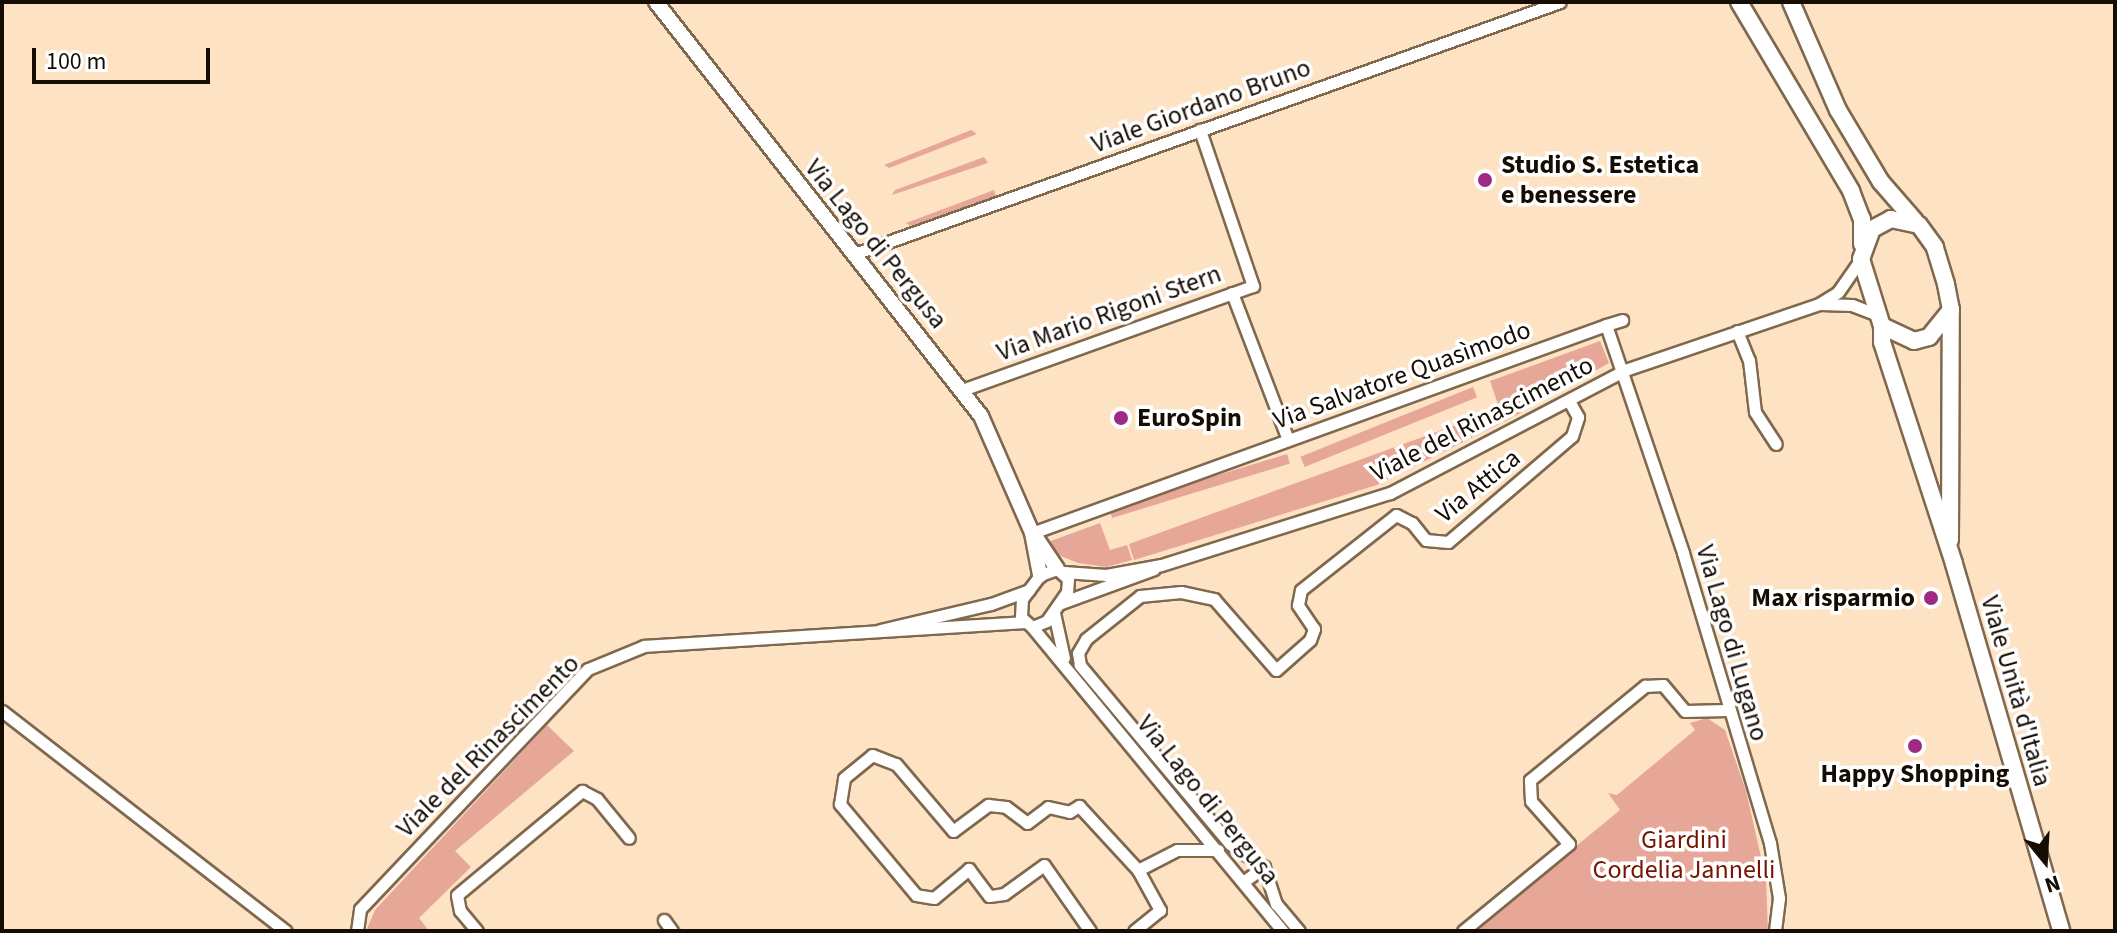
<!DOCTYPE html>
<html>
<head>
<meta charset="utf-8">
<style>
  body { margin:0 }
  #map { position:relative; width:2117px; height:933px; overflow:hidden; background:#fde2c4; font-family:"Source Sans 3",sans-serif }
  div>[style] { position:absolute }
  .green>* { inset:0; background:#e7a798; transform-origin:0 0 }
  .roads { filter:drop-shadow(2px 0 #7f684d) drop-shadow(-2px 0 #7f684d) drop-shadow(0 2px #7f684d) drop-shadow(0 -2px #7f684d) }
  .minor>* { height:11px; margin:-5.5px; padding:0 5.5px; transform-origin:5.5px; border-radius:5.5px; background:#fff }
  .tertiary>* { height:14px; margin:-7px; padding:0 7px; transform-origin:7px; border-radius:7px; background:#fff }
  .secondary>* { height:16px; margin:-8px; padding:0 8px; transform-origin:8px; border-radius:8px; background:#fff }
  .dots>* { width:22px; height:22px; translate:-50% -50%; box-sizing:border-box; border:4px solid #fff; border-radius:50% }
  span { translate:-50% -50%; white-space:nowrap; text-align:center; line-height:1.15; -webkit-text-stroke:7px #fff; paint-order:stroke }
  .street-label { font-size:26px; color:#150c03 }
  .poi-label { font-size:26px; color:#150c03; font-weight:700 }
  .left { translate:0 -50%; text-align:left }
  .right { translate:-100% -50%; text-align:right }
  .park-label { font-size:26px; color:#751400 }
  .frame { position:absolute; inset:0; border:4px solid #150c03; pointer-events:none }
  .north { position:absolute; left:2005px; top:821px; width:80px; height:80px; -webkit-text-stroke:6px #fff; paint-order:stroke; rotate:162deg; font-size:22px; font-weight:700; line-height:32px; text-align:center; color:#150c03 }
  .north::after { content:''; display:block; margin:auto; width:28px; height:36px; background:#150c03; clip-path:polygon(50% 0,100% 100%,50% 72%,0 100%) }
  .scale { position:absolute; left:32px; top:48px; width:178px; height:36px; box-sizing:border-box; border:4px solid #150c03; border-top:0; padding-left:10px; font-size:24px; line-height:28px; white-space:nowrap; color:#150c03; -webkit-text-stroke:6px #fff; paint-order:stroke }
</style>
</head>
<body>
<div id="map">
  <div class="green">
    <i style="clip-path:polygon(971px 130px,977px 134px,889px 168px,884px 165px)"></i>
    <i style="clip-path:polygon(984px 157px,988px 163px,892px 195px,895px 190px)"></i>
    <i style="clip-path:polygon(994px 190px,996px 196px,911px 226px,906px 223px)"></i>
    <i style="clip-path:polygon(1600px 341px,1609px 363px,1504px 422px,1490px 381px)"></i>
    <i style="left:1473px;top:387px;width:11px;height:186px;rotate:68deg"></i>
    <i style="clip-path:polygon(1494px 411px,1499px 424px,1377px 485px,1134px 560px,1129px 544px)"></i>
    <i style="left:1287px;top:454px;width:10px;height:186px;rotate:73deg"></i>
    <i style="clip-path:polygon(1100px 523px,1110px 550px,1127px 545px,1132px 560px,1106px 567px,1078px 563px,1058px 555px,1048px 542px)"></i>
    <i style="clip-path:polygon(1707px 718px,1725px 730px,1746px 791px,1766px 879px,1768px 931px,1473px 931px,1620px 810px,1608px 793px,1617px 795px,1695px 730px,1690px 723px)"></i>
    <i style="clip-path:polygon(547px 725px,574px 751px,455px 851px,471px 867px,419px 918px,429px 931px,366px 931px,375px 910px)"></i>
  </div>
  <div class="roads">
    <div class="minor">
      <i style="left:857px;top:253px;width:746px;rotate:-19.65deg"></i>
      <i style="left:1232px;top:293px;width:157px;rotate:69.1deg"></i>
      <i style="left:1820px;top:304px;width:32px;rotate:2deg"></i>
      <i style="left:1852px;top:305px;width:28px;rotate:21deg"></i>
      <i style="left:1606px;top:325px;width:17px;rotate:-17deg"></i>
      <i style="left:1737px;top:331px;width:31px;rotate:68deg"></i>
      <i style="left:1749px;top:360px;width:52px;rotate:83.4deg"></i>
      <i style="left:1755px;top:412px;width:38px;rotate:57deg"></i>
      <i style="left:962px;top:390px;width:309px;rotate:-19.7deg"></i>
      <i style="left:1253px;top:286px;width:165px;rotate:-108.8deg"></i>
      <i style="left:1032px;top:533px;width:611px;rotate:-19.92deg"></i>
      <i style="left:1606px;top:325px;width:241px;rotate:71.3deg"></i>
      <i style="left:1683px;top:553px;width:303px;rotate:73.3deg"></i>
      <i style="left:1770px;top:843px;width:56px;rotate:80.7deg"></i>
      <i style="left:1779px;top:898px;width:33px;rotate:97deg"></i>
      <i style="left:1057px;top:569px;width:15px;rotate:42deg"></i>
      <i style="left:1068px;top:579px;width:13px;rotate:94deg"></i>
      <i style="left:1067px;top:592px;width:35px;rotate:125deg"></i>
      <i style="left:1047px;top:621px;width:16px;rotate:158deg"></i>
      <i style="left:1032px;top:627px;width:15px;rotate:-138deg"></i>
      <i style="left:1021px;top:617px;width:18px;rotate:-87deg"></i>
      <i style="left:1022px;top:599px;width:30px;rotate:-53deg"></i>
      <i style="left:1040px;top:575px;width:18px;rotate:-19deg"></i>
      <i style="left:1064px;top:572px;width:42px;rotate:4.1deg"></i>
      <i style="left:1106px;top:575px;width:56px;rotate:-10.3deg"></i>
      <i style="left:1161px;top:565px;width:240px;rotate:-17.5deg"></i>
      <i style="left:1390px;top:493px;width:265px;rotate:-27.6deg"></i>
      <i style="left:1625px;top:370px;width:205px;rotate:-18.8deg"></i>
      <i style="left:1819px;top:304px;width:22px;rotate:-32deg"></i>
      <i style="left:1838px;top:292px;width:40px;rotate:-55.1deg"></i>
      <i style="left:1061px;top:603px;width:99px;rotate:-20.1deg"></i>
      <i style="left:1054px;top:613px;width:46px;rotate:77.5deg"></i>
      <i style="left:1032px;top:627px;width:394px;rotate:50.5deg"></i>
      <i style="left:880px;top:630px;width:114px;rotate:-13.2deg"></i>
      <i style="left:991px;top:604px;width:40px;rotate:-20.2deg"></i>
      <i style="left:2px;top:711px;width:359px;rotate:37.8deg"></i>
      <i style="left:1138px;top:870px;width:44px;rotate:-27.1deg"></i>
      <i style="left:1177px;top:850px;width:41px"></i>
      <i style="left:1243px;top:882px;width:26px;rotate:-36deg"></i>
      <i style="left:664px;top:920px;width:14px;rotate:54deg"></i>
      <i style="left:357px;top:931px;width:22px;rotate:-82deg"></i>
      <i style="left:360px;top:909px;width:331px;rotate:-46.5deg"></i>
      <i style="left:588px;top:669px;width:61px;rotate:-22.3deg"></i>
      <i style="left:644px;top:646px;width:381px;rotate:-3.6deg"></i>
      <i style="left:477px;top:931px;width:26px;rotate:-130deg"></i>
      <i style="left:460px;top:911px;width:16px;rotate:-101deg"></i>
      <i style="left:457px;top:895px;width:163px;rotate:-39.8deg"></i>
      <i style="left:582px;top:791px;width:17px;rotate:28deg"></i>
      <i style="left:597px;top:799px;width:50px;rotate:50.6deg"></i>
      <i style="left:1090px;top:931px;width:80px;rotate:-124.9deg"></i>
      <i style="left:1044px;top:865px;width:49px;rotate:144.1deg"></i>
      <i style="left:1004px;top:894px;width:15px;rotate:172deg"></i>
      <i style="left:989px;top:896px;width:34px;rotate:-127deg"></i>
      <i style="left:969px;top:869px;width:45px;rotate:140.4deg"></i>
      <i style="left:934px;top:898px;width:18px;rotate:-171deg"></i>
      <i style="left:916px;top:895px;width:119px;rotate:-129.9deg"></i>
      <i style="left:840px;top:804px;width:26px;rotate:-81deg"></i>
      <i style="left:844px;top:778px;width:36px;rotate:-39deg"></i>
      <i style="left:872px;top:755px;width:26px;rotate:21deg"></i>
      <i style="left:896px;top:764px;width:88px;rotate:49.6deg"></i>
      <i style="left:953px;top:831px;width:44px;rotate:-36.6deg"></i>
      <i style="left:988px;top:805px;width:18px;rotate:6deg"></i>
      <i style="left:1006px;top:807px;width:26px;rotate:37deg"></i>
      <i style="left:1027px;top:823px;width:26px;rotate:-37deg"></i>
      <i style="left:1048px;top:807px;width:22px;rotate:13deg"></i>
      <i style="left:1069px;top:812px;width:12px;rotate:-31deg"></i>
      <i style="left:1079px;top:806px;width:87px;rotate:47.3deg"></i>
      <i style="left:1138px;top:870px;width:46px;rotate:61.2deg"></i>
      <i style="left:1160px;top:910px;width:33px;rotate:141deg"></i>
      <i style="left:1299px;top:931px;width:35px;rotate:-130deg"></i>
      <i style="left:1276px;top:904px;width:39px;rotate:-108deg"></i>
      <i style="left:1264px;top:867px;width:41px;rotate:-145.9deg"></i>
      <i style="left:1230px;top:844px;width:234px;rotate:-130deg"></i>
      <i style="left:1080px;top:665px;width:12px;rotate:-99deg"></i>
      <i style="left:1078px;top:653px;width:16px;rotate:-60deg"></i>
      <i style="left:1086px;top:639px;width:69px;rotate:-38.5deg"></i>
      <i style="left:1140px;top:596px;width:41px;rotate:-5.6deg"></i>
      <i style="left:1181px;top:592px;width:34px;rotate:12deg"></i>
      <i style="left:1214px;top:599px;width:94px;rotate:48.9deg"></i>
      <i style="left:1276px;top:670px;width:45px;rotate:-41.4deg"></i>
      <i style="left:1310px;top:640px;width:12px;rotate:-70deg"></i>
      <i style="left:1314px;top:629px;width:29px;rotate:-124deg"></i>
      <i style="left:1298px;top:605px;width:15px;rotate:-79deg"></i>
      <i style="left:1301px;top:590px;width:121px;rotate:-38.3deg"></i>
      <i style="left:1396px;top:515px;width:18px;rotate:27deg"></i>
      <i style="left:1412px;top:523px;width:22px;rotate:51deg"></i>
      <i style="left:1426px;top:540px;width:22px;rotate:5deg"></i>
      <i style="left:1448px;top:542px;width:163px;rotate:-40.5deg"></i>
      <i style="left:1572px;top:436px;width:20px;rotate:-72deg"></i>
      <i style="left:1578px;top:417px;width:18px;rotate:-119deg"></i>
      <i style="left:1463px;top:931px;width:137px;rotate:-39.4deg"></i>
      <i style="left:1569px;top:844px;width:57px;rotate:-131.5deg"></i>
      <i style="left:1531px;top:801px;width:21px;rotate:-93deg"></i>
      <i style="left:1530px;top:780px;width:149px;rotate:-39.3deg"></i>
      <i style="left:1645px;top:686px;width:18px;rotate:-3deg"></i>
      <i style="left:1663px;top:685px;width:34px;rotate:50deg"></i>
      <i style="left:1685px;top:711px;width:42px;rotate:-1.4deg"></i>
    </div>
    <div class="tertiary">
      <i style="left:656px;top:2px;width:526px;rotate:51.87deg"></i>
      <i style="left:981px;top:416px;width:128px;rotate:66.4deg"></i>
      <i style="left:1032px;top:533px;width:43px;rotate:79.2deg"></i>
      <i style="left:1037px;top:539px;width:36px;rotate:56deg"></i>
    </div>
    <div class="secondary">
      <i style="left:1739px;top:2px;width:220px;rotate:59.3deg"></i>
      <i style="left:1851px;top:191px;width:30px;rotate:69deg"></i>
      <i style="left:1862px;top:219px;width:25px;rotate:90deg"></i>
      <i style="left:1791px;top:2px;width:118px;rotate:66.5deg"></i>
      <i style="left:1838px;top:110px;width:84px;rotate:59.2deg"></i>
      <i style="left:1881px;top:182px;width:52px;rotate:48.9deg"></i>
      <i style="left:1882px;top:326px;width:16px;rotate:90deg"></i>
      <i style="left:1882px;top:342px;width:233px;rotate:72deg"></i>
      <i style="left:1954px;top:564px;width:382px;rotate:73.7deg"></i>
      <i style="left:1950px;top:540px;width:230px;rotate:-89.8deg"></i>
      <i style="left:1951px;top:310px;width:26px;rotate:-101deg"></i>
      <i style="left:1946px;top:284px;width:39px;rotate:-107deg"></i>
      <i style="left:1935px;top:247px;width:27px;rotate:-126deg"></i>
      <i style="left:1919px;top:225px;width:29px;rotate:-168deg"></i>
      <i style="left:1891px;top:219px;width:21px;rotate:152deg"></i>
      <i style="left:1872px;top:229px;width:32px;rotate:110deg"></i>
      <i style="left:1861px;top:259px;width:70px;rotate:72.6deg"></i>
      <i style="left:1882px;top:326px;width:35px;rotate:25deg"></i>
      <i style="left:1914px;top:341px;width:16px;rotate:-15deg"></i>
      <i style="left:1929px;top:337px;width:35px;rotate:-51deg"></i>
    </div>
  </div>
  <div class="dots">
    <i style="left:1485px;top:180px;background:#9f2a85"></i>
    <i style="left:1121px;top:418px;background:#9f2a85"></i>
    <i style="left:1931px;top:598px;background:#9f2a85"></i>
    <i style="left:1915px;top:746px;background:#9f2a85"></i>
  </div>
  <div class="street-label">
    <span style="left:1201px;top:106px;rotate:-20deg">Viale Giordano Bruno</span>
    <span style="left:876px;top:244px;rotate:51deg">Via Lago di Pergusa</span>
    <span style="left:1109px;top:313px;rotate:-20deg">Via Mario Rigoni Stern</span>
    <span style="left:1402px;top:375px;rotate:-20deg">Via Salvatore Quasìmodo</span>
    <span style="left:1482px;top:419px;rotate:-27deg">Viale del Rinascimento</span>
    <span style="left:1478px;top:486px;rotate:-39deg">Via Attica</span>
    <span style="left:1732px;top:643px;rotate:74deg">Via Lago di Lugano</span>
    <span style="left:2016px;top:691px;rotate:74deg">Viale Unità d'Italia</span>
    <span style="left:488px;top:746px;rotate:-45deg">Viale del Rinascimento</span>
    <span style="left:1208px;top:800px;rotate:51deg">Via Lago di Pergusa</span>
  </div>
  <div class="poi-label">
    <span class="left" style="left:1501px;top:180px">Studio S. Estetica<br>e benessere</span>
    <span class="left" style="left:1137px;top:418px">EuroSpin</span>
    <span class="right" style="left:1915px;top:598px">Max risparmio</span>
    <span style="left:1915px;top:774px">Happy Shopping</span>
  </div>
  <div class="park-label">
    <span style="left:1684px;top:855px">Giardini<br>Cordelia Jannelli</span>
  </div>
  <div class="frame"></div>
  <div class="north">N</div>
  <div class="scale">100 m</div>
</div>
</body>
</html>
